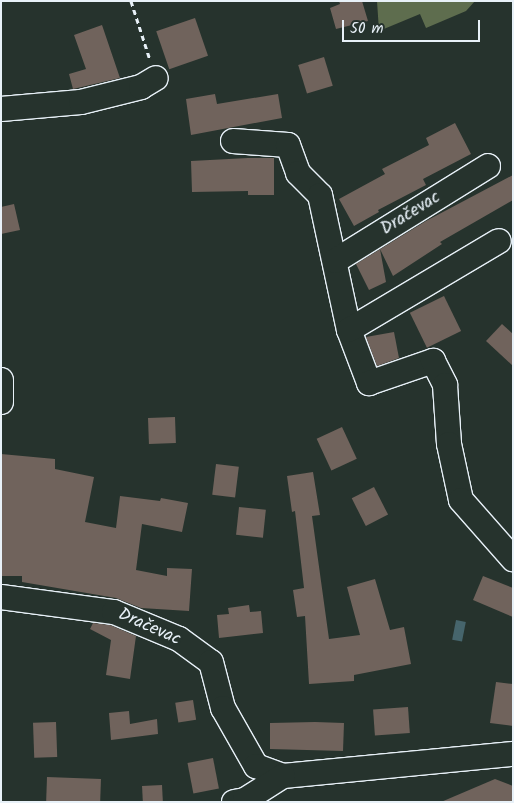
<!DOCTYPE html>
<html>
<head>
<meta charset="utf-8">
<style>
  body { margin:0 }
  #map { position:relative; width:514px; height:803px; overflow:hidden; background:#26332d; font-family:Kalam,sans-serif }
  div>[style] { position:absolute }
  .green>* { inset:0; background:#5e6d4e }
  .water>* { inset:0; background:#46656c; transform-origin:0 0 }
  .building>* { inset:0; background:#70635c; transform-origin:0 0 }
  .path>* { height:3px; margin-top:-1.5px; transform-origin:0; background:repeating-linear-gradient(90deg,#e8f1f8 0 5px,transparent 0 9px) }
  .roads { filter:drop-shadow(1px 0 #e8f1f8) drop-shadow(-1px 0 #e8f1f8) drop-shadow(0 1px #e8f1f8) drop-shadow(0 -1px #e8f1f8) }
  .minor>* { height:24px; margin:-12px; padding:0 12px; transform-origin:12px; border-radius:12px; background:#26332d }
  span { translate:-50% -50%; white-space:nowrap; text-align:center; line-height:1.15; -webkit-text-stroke:4.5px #26332d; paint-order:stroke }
  .street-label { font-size:18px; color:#e8f1f8 }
  .frame { position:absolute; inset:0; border:2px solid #e8f1f8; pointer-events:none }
  .scale { position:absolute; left:342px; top:20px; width:138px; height:22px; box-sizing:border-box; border:2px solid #e8f1f8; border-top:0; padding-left:6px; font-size:15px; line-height:18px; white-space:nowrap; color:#e8f1f8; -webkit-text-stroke:4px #26332d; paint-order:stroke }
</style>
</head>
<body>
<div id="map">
  <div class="green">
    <i style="clip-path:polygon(377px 1px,475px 1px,466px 11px,426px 28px,420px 14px,379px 31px)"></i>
  </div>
  <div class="water">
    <i style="left:456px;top:620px;width:10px;height:20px;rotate:11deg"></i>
  </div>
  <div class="building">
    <i style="clip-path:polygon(339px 1px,362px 1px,368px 21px,336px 29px,330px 8px,340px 4px)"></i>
    <i style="left:195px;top:18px;width:40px;height:41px;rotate:71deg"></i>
    <i style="clip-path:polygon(102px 25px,120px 78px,73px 89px,69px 74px,86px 69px,74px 35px)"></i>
    <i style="left:324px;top:57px;width:30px;height:27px;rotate:73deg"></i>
    <i style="clip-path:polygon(215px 94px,217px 104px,278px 94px,282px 118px,191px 135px,186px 99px)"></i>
    <i style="clip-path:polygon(455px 123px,471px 154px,423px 179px,426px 185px,378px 210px,379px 212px,354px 226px,339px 199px,385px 174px,382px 169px,429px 145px,426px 138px)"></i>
    <i style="clip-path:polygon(248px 158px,274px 158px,274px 195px,248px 195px,248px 191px,192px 192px,191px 161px)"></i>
    <i style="clip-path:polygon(513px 175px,513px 200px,440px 242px,442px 244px,393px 276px,380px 249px,386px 282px,369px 290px,356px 264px,426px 221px)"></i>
    <i style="clip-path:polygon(14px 204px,20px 230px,1px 234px,1px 207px)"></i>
    <i style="left:444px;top:296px;width:39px;height:38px;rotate:64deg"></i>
    <i style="clip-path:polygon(502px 324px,513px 334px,513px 366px,486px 341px)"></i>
    <i style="clip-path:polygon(394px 332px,399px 358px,377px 366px,366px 337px)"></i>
    <i style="left:175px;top:417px;width:26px;height:27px;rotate:88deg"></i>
    <i style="left:342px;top:427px;width:35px;height:28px;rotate:65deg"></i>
    <i style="clip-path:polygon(1px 454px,55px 459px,55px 469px,94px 477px,85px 522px,116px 528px,120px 496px,160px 501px,161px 498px,188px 503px,182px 532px,142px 524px,136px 570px,167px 576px,167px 568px,192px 569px,189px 611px,141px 608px,116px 598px,22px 582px,22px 576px,1px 576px)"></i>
    <i style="left:216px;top:464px;width:23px;height:31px;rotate:7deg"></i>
    <i style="clip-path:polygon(313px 472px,320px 515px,312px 516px,329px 639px,360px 635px,347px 587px,375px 579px,390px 630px,404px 627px,411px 664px,354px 675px,354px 681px,309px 684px,305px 616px,297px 617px,293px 590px,304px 588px,295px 511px,292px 512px,287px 476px)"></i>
    <i style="left:374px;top:487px;width:31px;height:25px;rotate:63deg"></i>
    <i style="left:239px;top:507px;width:27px;height:28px;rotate:6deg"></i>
    <i style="clip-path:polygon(483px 576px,513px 588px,513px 617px,473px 600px)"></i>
    <i style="clip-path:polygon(249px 605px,250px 612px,261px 611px,263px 633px,219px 638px,217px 615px,229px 614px,228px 608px)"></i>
    <i style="clip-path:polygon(93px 623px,110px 625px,136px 636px,130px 679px,106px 675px,111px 640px,90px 629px)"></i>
    <i style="clip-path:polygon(496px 682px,513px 684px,513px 726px,490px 723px)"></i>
    <i style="left:193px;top:700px;width:20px;height:18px;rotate:81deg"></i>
    <i style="left:408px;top:707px;width:26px;height:35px;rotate:86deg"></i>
    <i style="clip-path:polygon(129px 711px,130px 724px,157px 719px,158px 734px,111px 740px,109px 713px)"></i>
    <i style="left:56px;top:722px;width:35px;height:23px;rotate:88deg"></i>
    <i style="clip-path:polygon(315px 722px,344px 723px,343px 751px,270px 749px,270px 723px)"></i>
    <i style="left:213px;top:758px;width:31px;height:26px;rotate:79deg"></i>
    <i style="left:47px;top:777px;width:54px;height:25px;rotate:2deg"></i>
    <i style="clip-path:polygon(495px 779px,513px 786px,513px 802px,441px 802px)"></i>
    <i style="left:162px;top:785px;width:17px;height:20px;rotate:87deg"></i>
  </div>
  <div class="path">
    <i style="left:131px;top:1px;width:62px;rotate:72.1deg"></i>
  </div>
  <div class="roads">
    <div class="minor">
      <i style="left:1px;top:109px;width:80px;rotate:-5deg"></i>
      <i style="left:81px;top:102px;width:62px;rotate:-14deg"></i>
      <i style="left:141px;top:87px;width:17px;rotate:-31deg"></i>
      <i style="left:233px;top:141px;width:55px;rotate:4.2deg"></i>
      <i style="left:288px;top:145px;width:30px;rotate:70deg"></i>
      <i style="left:298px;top:173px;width:31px;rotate:45deg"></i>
      <i style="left:320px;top:195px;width:138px;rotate:77.9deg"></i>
      <i style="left:349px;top:330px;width:57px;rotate:69.3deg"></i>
      <i style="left:369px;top:383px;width:68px;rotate:-19deg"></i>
      <i style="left:433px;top:361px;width:27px;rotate:63deg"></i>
      <i style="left:445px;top:385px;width:59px;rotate:86.1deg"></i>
      <i style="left:449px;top:444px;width:57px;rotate:77.9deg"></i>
      <i style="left:461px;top:500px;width:79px;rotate:48.6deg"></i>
      <i style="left:335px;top:261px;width:180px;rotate:-31.8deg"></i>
      <i style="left:349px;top:330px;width:174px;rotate:-30.7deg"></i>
      <i style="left:1px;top:380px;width:22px;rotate:90deg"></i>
      <i style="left:1px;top:597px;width:114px;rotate:7.6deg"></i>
      <i style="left:114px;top:612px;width:70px;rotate:22.6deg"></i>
      <i style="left:179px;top:639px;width:39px;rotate:36deg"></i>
      <i style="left:211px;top:662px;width:48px;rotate:75.4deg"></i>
      <i style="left:223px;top:708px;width:67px;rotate:60.4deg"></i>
      <i style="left:256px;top:766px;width:29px;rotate:20deg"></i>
      <i style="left:283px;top:776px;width:231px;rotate:-5.5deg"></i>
      <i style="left:234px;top:802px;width:11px;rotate:-10deg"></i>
      <i style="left:245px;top:800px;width:45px;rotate:-32.3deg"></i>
    </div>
  </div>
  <div class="street-label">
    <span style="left:411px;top:214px;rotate:-32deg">Dračevac</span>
    <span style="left:149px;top:628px;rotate:24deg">Dračevac</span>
  </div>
  <div class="frame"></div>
  <div class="scale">50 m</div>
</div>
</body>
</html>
